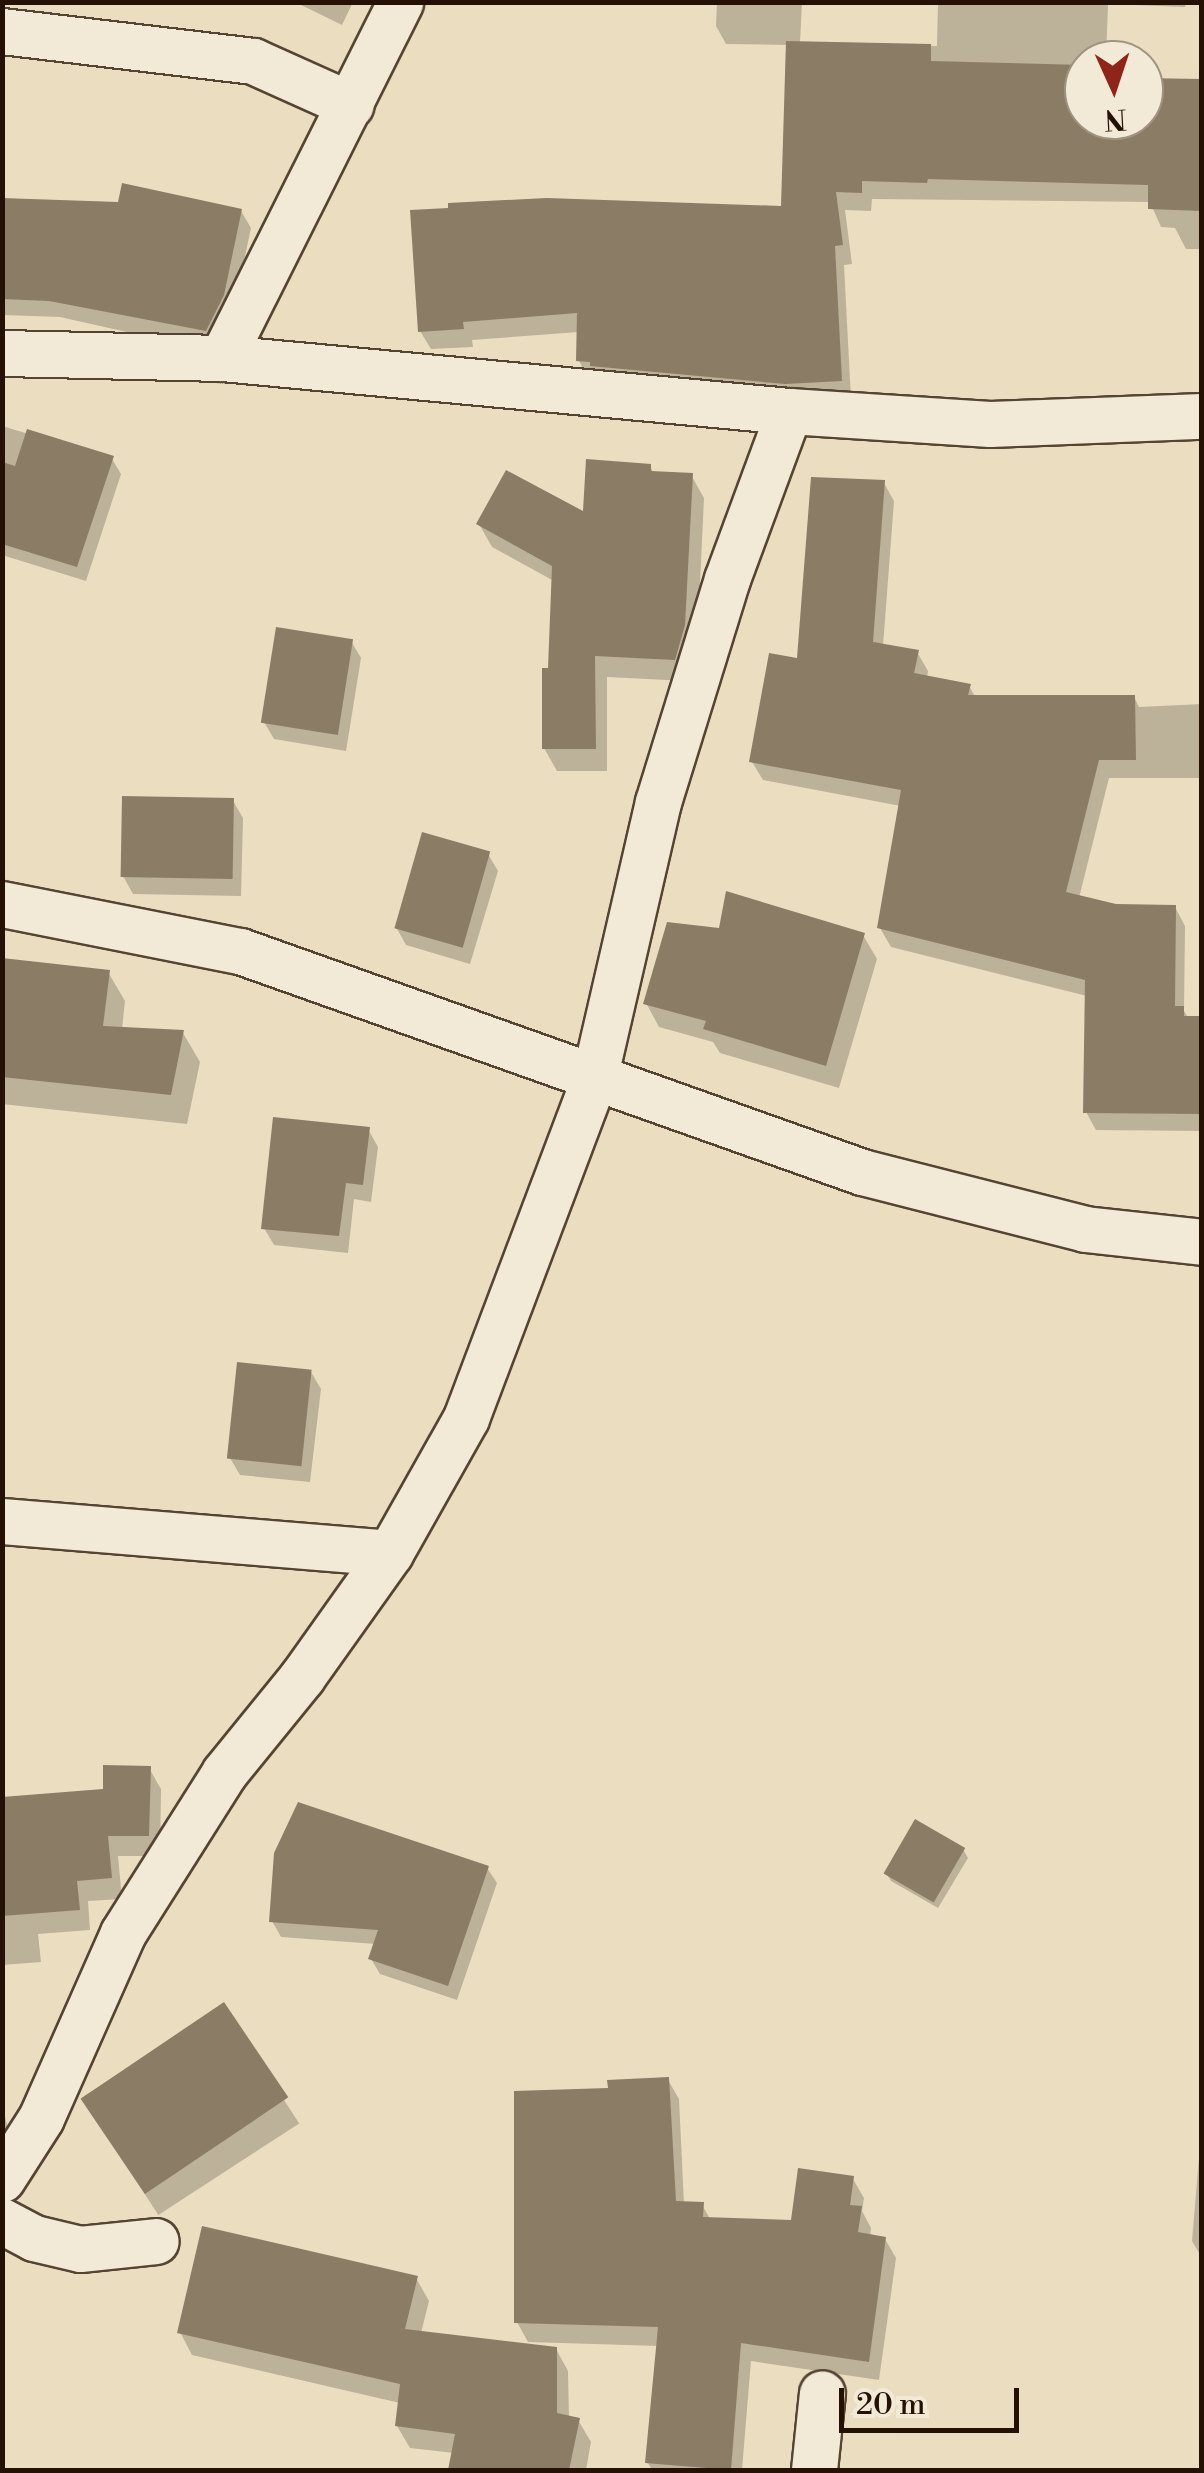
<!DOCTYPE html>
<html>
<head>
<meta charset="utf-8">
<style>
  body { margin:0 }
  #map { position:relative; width:1204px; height:2473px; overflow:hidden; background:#ebdec0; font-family:"Libre Bodoni",serif }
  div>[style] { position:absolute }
  .shadow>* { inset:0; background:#0003; transform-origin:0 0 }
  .building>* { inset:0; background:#8b7c66; transform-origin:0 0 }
  .roads { filter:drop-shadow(2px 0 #564433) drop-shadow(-2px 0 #564433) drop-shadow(0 2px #564433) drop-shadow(0 -2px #564433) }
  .street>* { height:45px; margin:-22.5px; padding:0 22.5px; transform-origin:22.5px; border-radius:22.5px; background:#f2ead6 }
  span { translate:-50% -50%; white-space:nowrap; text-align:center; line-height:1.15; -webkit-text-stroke:8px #f2ead6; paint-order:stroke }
  .frame { position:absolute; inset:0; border:5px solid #241104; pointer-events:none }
  .north { position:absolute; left:1064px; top:40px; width:100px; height:100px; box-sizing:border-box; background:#f2ead6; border:2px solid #a09382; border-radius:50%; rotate:177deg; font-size:28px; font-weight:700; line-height:40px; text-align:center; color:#241104 }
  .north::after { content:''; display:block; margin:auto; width:35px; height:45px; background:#8f2418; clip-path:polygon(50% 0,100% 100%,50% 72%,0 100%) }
  .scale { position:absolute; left:839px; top:2388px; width:180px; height:45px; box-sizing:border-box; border:5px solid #241104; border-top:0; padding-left:12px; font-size:30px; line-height:35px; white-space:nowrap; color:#241104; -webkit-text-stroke:8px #f2ead6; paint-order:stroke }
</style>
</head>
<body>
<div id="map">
  <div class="shadow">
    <i style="clip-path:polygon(295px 2px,353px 2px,342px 25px)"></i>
    <i style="clip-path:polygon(717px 2px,802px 2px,800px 43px,937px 46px,938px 2px,1186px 2px,1185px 7px,1108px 4px,1106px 60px,1084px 60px,1084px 120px,1144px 120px,1144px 81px,1202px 81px,1202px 249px,1186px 249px,1175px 228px,1161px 227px,1150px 202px,872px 199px,871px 211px,845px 210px,852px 264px,844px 265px,851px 399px,589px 379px,579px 361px,579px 332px,472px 340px,473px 347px,431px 349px,420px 331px,784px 209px,788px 45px,726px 44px,716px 26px)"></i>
    <i style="clip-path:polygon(2px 200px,241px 211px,251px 228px,233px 313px,198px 348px,60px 317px,2px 315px)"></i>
    <i style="clip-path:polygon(2px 426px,112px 459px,121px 474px,86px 581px,2px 555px)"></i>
    <i style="clip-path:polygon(650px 466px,654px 474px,691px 475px,704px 498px,697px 649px,687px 681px,607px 677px,607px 771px,557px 771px,544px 748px,554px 581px,492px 547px,479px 524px,585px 515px)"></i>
    <i style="clip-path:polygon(884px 483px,894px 501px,883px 646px,917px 652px,928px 671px,927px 678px,969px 686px,976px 698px,1134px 697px,1139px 707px,1202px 704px,1202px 778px,1109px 778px,1079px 898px,1116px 907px,1175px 907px,1185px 926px,1184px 1011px,1189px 1019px,1202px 1019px,1202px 1131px,1096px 1130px,1086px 1112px,1087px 996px,891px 947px,880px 928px,901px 806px,763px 780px,752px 762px)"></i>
    <i style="clip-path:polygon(351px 641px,361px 658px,346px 751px,274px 739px,264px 722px)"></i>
    <i style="clip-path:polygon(233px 801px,243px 818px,241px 896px,133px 894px,123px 876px)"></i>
    <i style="clip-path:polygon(488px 854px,498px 871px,470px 964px,406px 945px,396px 927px)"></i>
    <i style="clip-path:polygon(721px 931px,863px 935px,877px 959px,839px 1088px,720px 1053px,713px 1042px,659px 1027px,646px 1003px)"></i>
    <i style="clip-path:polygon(2px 961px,108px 972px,125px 1001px,122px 1029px,183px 1033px,200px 1062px,187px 1124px,2px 1104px)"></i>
    <i style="clip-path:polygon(368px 1129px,378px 1147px,371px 1202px,354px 1199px,348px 1253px,274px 1245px,264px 1228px)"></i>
    <i style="clip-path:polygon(311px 1372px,321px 1389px,310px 1482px,240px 1475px,230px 1458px)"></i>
    <i style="clip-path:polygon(149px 1768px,161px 1789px,160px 1856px,118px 1856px,122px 1899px,88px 1901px,90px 1930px,38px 1934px,41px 1962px,2px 1965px,2px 1800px,105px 1792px)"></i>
    <i style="clip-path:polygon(963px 1849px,968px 1858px,938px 1908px,891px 1881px,886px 1873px)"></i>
    <i style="clip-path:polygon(487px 1868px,497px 1883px,457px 2000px,380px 1974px,371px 1959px,376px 1944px,281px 1937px,272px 1921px)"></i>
    <i style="left:223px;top:2006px;width:140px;height:168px;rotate:57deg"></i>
    <i style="clip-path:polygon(668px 2080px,679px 2099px,684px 2204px,702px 2205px,711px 2220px,793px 2223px,853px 2179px,864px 2198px,862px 2211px,871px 2228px,870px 2237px,885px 2239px,896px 2258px,879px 2380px,751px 2361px,742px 2470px,652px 2470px,648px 2463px,659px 2346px,528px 2342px,517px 2322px,610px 2091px)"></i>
    <i style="clip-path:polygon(2px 2106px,14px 2151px,2px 2167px)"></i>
    <i style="clip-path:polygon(1199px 2158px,1202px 2158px,1202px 2258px,1192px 2241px)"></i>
    <i style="clip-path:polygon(416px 2278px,429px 2301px,421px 2333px,556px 2349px,568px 2371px,569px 2418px,578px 2420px,591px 2442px,586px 2470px,451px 2470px,454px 2453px,410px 2448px,397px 2426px,400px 2403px,192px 2355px,180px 2332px)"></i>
  </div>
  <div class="building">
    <i style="clip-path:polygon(786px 41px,931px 44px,931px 61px,1084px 65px,1084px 120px,1144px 120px,1144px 78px,1202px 79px,1202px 211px,1148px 209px,1148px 185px,928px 179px,927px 183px,862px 181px,862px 193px,836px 192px,843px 245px,835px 246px,842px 381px,785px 384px,590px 366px,590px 362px,576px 361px,577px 313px,463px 322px,464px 329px,418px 332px,410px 210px,448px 208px,448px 203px,547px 198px,781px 206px)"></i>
    <i style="clip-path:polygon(122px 183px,242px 209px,224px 295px,206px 331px,49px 301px,2px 299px,2px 198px,118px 202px)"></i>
    <i style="clip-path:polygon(27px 429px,114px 456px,77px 567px,2px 544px,2px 462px,15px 466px)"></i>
    <i style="clip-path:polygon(586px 459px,651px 464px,651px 471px,693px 473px,685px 625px,675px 660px,595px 656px,596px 749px,542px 749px,542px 668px,548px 668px,552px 566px,476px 524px,506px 470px,583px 511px)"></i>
    <i style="clip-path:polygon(811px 477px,885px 480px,873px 642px,919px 650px,914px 673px,971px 684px,968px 695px,1135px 695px,1136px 760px,1099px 760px,1066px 892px,1116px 904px,1176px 905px,1175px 1006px,1184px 1006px,1184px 1016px,1202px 1016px,1202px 1114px,1083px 1113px,1085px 980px,877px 928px,901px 790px,749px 762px,769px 653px,797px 658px)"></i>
    <i style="left:276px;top:627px;width:78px;height:97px;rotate:9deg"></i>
    <i style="left:122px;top:796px;width:112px;height:81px;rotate:1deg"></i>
    <i style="left:422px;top:832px;width:71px;height:100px;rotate:16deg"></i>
    <i style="clip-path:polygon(726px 891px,865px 933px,826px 1066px,703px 1029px,706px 1021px,643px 1004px,667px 922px,719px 928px)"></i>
    <i style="clip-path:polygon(2px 958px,110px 970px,103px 1026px,184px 1030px,171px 1095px,2px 1077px)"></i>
    <i style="clip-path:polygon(273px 1117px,370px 1127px,363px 1185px,346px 1183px,339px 1236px,261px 1229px)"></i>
    <i style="left:237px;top:1362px;width:75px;height:97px;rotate:6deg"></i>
    <i style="clip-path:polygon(103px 1765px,151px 1766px,149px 1836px,108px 1836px,112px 1878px,77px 1881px,80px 1910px,2px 1916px,2px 1797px,103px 1789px)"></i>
    <i style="clip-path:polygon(298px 1802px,489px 1866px,448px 1986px,368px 1959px,378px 1930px,269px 1922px,274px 1853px)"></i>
    <i style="left:915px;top:1819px;width:58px;height:63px;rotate:30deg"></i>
    <i style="left:224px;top:2002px;width:115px;height:173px;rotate:56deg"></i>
    <i style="clip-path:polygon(669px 2077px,676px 2201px,704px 2202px,703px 2217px,791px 2220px,798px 2168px,854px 2176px,850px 2205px,862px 2206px,858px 2232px,886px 2237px,869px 2362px,741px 2343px,731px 2470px,645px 2463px,658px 2327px,514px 2323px,514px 2091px,608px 2088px,607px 2080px)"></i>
    <i style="clip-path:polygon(202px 2226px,418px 2276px,405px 2329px,557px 2347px,557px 2413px,580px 2418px,569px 2470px,448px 2470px,455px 2434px,395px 2426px,400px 2384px,177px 2333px)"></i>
  </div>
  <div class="roads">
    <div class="street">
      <i style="left:2px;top:31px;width:253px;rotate:6.8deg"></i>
      <i style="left:253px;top:61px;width:107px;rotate:24.2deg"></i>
      <i style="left:2px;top:353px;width:220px;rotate:1.3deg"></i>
      <i style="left:222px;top:358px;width:569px;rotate:5.34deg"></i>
      <i style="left:789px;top:411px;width:201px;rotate:3.7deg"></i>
      <i style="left:990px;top:424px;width:212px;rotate:-2.2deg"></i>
      <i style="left:222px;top:358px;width:398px;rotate:-63.4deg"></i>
      <i style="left:2px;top:904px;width:243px;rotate:11.2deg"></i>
      <i style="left:240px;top:951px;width:660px;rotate:19.56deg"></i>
      <i style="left:862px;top:1172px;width:230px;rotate:14.3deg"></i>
      <i style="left:1085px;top:1229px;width:118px;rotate:6.3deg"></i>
      <i style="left:2px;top:1521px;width:389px;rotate:4.7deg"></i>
      <i style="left:2px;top:2179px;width:72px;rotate:-57.4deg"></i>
      <i style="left:41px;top:2118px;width:202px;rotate:-66.1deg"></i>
      <i style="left:123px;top:1933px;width:189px;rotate:-57.7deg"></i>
      <i style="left:224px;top:1773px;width:124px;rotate:-50.9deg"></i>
      <i style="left:302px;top:1677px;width:152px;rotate:-54.6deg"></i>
      <i style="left:390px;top:1553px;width:155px;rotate:-60.6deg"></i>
      <i style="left:466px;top:1418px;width:362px;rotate:-69.3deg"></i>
      <i style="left:594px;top:1079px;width:284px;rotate:-77deg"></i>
      <i style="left:658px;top:802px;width:233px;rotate:-72.8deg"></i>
      <i style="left:727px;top:579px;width:179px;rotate:-69.7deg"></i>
      <i style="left:2px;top:2221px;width:36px;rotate:28deg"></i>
      <i style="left:34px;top:2238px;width:47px;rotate:13.4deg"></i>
      <i style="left:80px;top:2249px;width:76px;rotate:-6deg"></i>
      <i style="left:814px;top:2470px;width:77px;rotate:-84.1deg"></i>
    </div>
  </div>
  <div class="frame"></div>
  <div class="north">N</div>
  <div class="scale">20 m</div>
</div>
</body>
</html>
